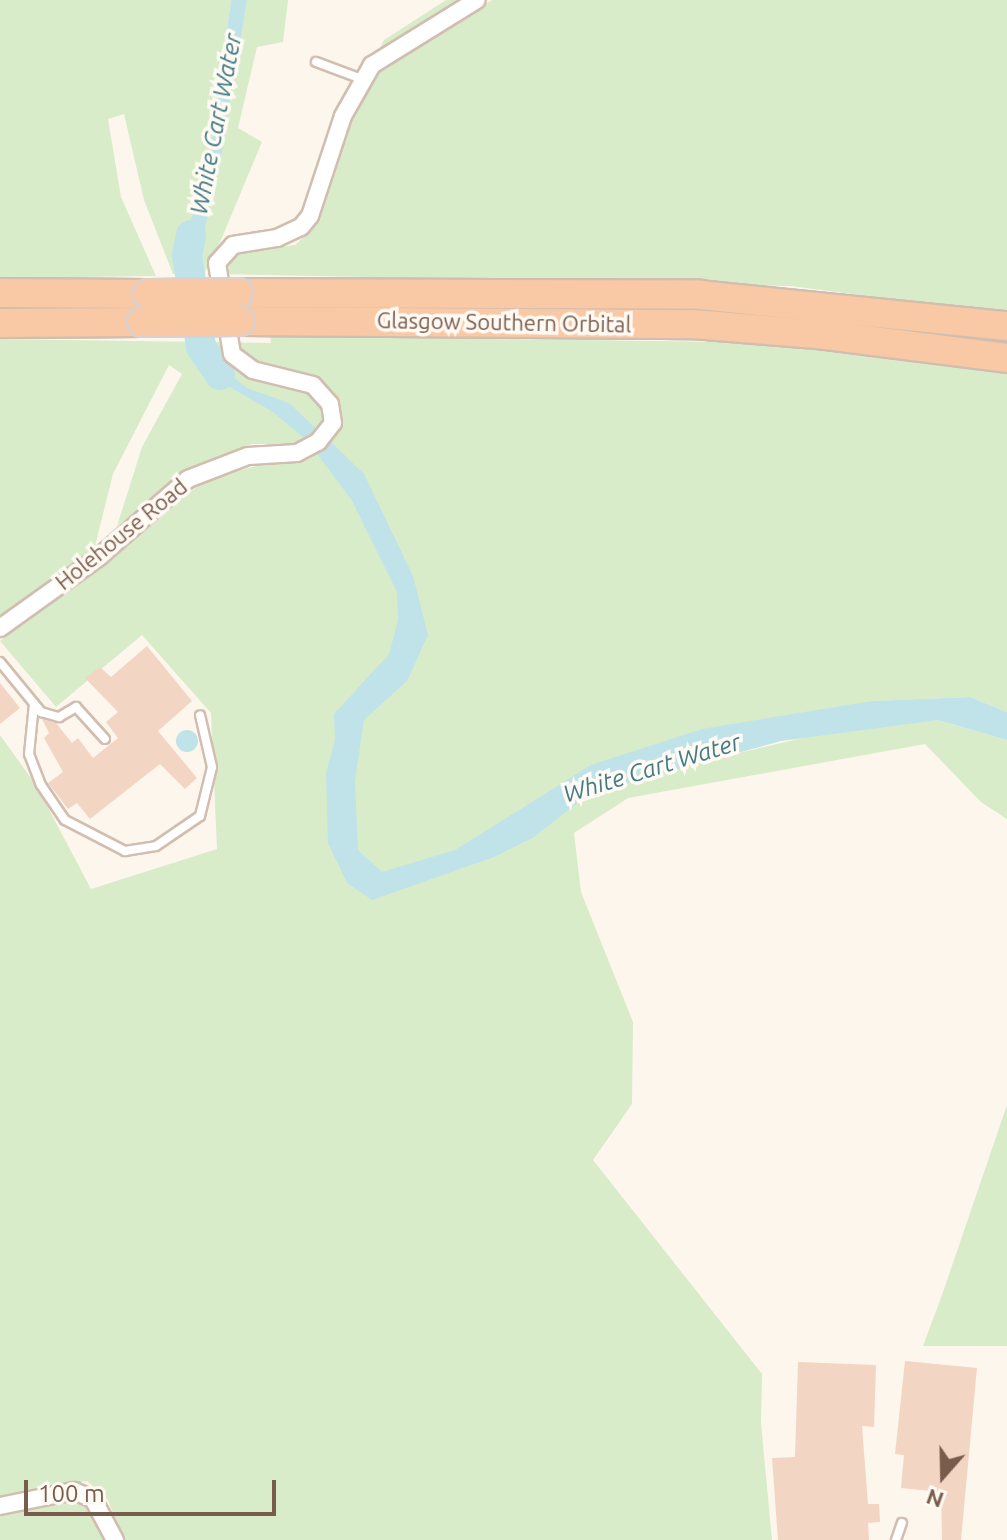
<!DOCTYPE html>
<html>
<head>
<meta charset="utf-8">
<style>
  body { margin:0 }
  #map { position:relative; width:1007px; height:1540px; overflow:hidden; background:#fdf6ec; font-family:Ubuntu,sans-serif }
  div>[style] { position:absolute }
  .green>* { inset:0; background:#d8ecc9 }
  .water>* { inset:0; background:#bfe3e8 }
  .round { border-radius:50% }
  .river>* { height:30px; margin:-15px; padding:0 15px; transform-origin:15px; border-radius:15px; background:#bfe3e8 }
  .building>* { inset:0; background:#f3d5c3 }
  .roads { filter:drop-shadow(2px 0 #d1beb0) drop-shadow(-2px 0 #d1beb0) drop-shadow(0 2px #d1beb0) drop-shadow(0 -2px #d1beb0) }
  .service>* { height:8px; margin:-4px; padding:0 4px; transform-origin:4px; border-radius:4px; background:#fff }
  .minor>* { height:16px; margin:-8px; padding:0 8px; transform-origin:8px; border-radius:8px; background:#fff }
  .trunk>* { height:28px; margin:-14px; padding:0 14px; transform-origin:14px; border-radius:14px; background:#f9c8a4 }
  .bridges { filter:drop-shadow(2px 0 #dad1cd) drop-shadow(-2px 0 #dad1cd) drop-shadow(0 2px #dad1cd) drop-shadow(0 -2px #dad1cd) }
  .trunk-bridge>* { height:28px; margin:-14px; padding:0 14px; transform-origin:14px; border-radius:14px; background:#f9c8a4 }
  span { translate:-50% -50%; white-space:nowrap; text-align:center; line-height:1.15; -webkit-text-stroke:7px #fffaf3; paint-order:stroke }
  .street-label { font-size:22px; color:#7a5c4d }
  .water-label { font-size:24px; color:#437c86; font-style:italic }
  .north { position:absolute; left:903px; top:1436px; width:80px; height:80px; -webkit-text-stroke:6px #fffaf3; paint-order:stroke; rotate:200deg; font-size:22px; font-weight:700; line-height:32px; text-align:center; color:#7a5c4d }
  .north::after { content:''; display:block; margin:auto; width:28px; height:36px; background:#7a5c4d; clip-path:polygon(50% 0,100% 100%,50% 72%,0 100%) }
  .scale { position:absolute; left:24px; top:1480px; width:252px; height:36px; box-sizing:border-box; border:4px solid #7a5c4d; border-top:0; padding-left:10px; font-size:24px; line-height:28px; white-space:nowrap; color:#7a5c4d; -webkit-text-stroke:6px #fffaf3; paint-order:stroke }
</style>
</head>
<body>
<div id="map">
  <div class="green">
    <i style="clip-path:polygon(0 0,231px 0,212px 140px,200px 195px,178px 253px,184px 274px,173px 274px,144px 200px,124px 114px,108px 119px,121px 197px,156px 276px,0 278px)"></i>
    <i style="clip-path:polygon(247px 0,288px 0,283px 42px,257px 47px,238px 128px,262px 142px,221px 240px,204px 273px,195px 274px)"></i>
    <i style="clip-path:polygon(446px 0,460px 0,378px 52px,384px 40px)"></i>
    <i style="clip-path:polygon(492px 0,1007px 0,1007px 314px,790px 286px,220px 274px,241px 252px,295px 245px,314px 228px,362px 89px,375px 72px)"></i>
    <i style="clip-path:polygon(270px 336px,806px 343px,1007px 372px,1007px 712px,970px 697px,872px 701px,717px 758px,836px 730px,938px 720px,1007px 740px,1007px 819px,981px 802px,925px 744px,628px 798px,574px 833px,581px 892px,633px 1022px,632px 1104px,593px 1160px,762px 1374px,761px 1423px,772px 1540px,123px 1540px,108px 1500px,87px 1481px,0 1496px,0 735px,36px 785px,91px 889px,217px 849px,211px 713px,142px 635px,56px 707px,0 641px,207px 479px,305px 453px,288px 444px,252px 444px,186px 470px,117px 526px,142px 447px,182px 374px,169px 365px,113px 474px,94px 550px,0 620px,0 339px,271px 343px)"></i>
    <i style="clip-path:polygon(1007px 1105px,1007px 1346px,923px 1346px,942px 1295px)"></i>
    <i style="clip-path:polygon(68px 1498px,90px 1509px,104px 1540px,0 1540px,0 1510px)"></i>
  </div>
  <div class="water">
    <i style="clip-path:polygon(231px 0,247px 0,223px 146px,195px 274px,184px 274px,178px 253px,200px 195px,212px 140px)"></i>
    <i style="clip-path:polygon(195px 342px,208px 342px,228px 373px,247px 388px,289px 403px,321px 433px,309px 442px,273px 412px,209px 375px,198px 359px)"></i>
    <i style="clip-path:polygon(329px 440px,364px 474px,413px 576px,428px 635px,407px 681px,364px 720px,355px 781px,358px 850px,382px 872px,455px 850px,591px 765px,702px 729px,872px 701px,970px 697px,1007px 712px,1007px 740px,938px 720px,781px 741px,590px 793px,534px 837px,494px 857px,372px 900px,347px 883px,328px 843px,326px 773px,335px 739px,334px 714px,389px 654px,398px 620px,397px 592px,351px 499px,314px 450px)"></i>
    <i class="round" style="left:176px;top:730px;width:22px;height:22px"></i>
  </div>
  <div class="river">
    <i style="left:191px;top:235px;width:20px;rotate:101deg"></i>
    <i style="left:187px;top:255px;width:93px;rotate:81.3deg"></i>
    <i style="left:201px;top:347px;width:34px;rotate:56deg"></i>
  </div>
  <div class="building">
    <i style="clip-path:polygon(147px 646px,192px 701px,158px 731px,197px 778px,185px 789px,160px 764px,90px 819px,77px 803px,68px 809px,48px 783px,63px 772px,44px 738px,49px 733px,42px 719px,56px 723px,72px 743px,78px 738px,93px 758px,118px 738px,106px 722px,118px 712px,85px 678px,100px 667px,111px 677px)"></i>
    <i style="clip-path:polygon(0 683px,20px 708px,0 724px)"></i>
    <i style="clip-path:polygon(905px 1361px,977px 1368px,961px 1540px,942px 1540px,941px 1492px,901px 1488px,904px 1455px,895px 1454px)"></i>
    <i style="clip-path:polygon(798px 1362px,876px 1365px,874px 1427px,862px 1426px,868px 1504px,879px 1504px,880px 1522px,868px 1523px,869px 1540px,778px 1540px,772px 1458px,795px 1457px)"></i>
  </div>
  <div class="roads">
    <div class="service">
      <i style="left:316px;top:62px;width:49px;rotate:20.3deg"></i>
      <i style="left:0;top:662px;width:65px;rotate:50.6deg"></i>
      <i style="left:41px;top:712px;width:19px;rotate:16deg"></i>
      <i style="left:59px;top:717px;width:20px;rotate:-30deg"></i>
      <i style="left:76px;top:707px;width:43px;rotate:47.8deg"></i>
      <i style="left:34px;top:704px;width:50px;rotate:95.7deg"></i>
      <i style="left:29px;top:754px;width:33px;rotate:69deg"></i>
      <i style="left:41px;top:785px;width:42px;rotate:55.6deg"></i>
      <i style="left:65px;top:820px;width:68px;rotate:27.3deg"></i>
      <i style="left:125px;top:851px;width:31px;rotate:-9deg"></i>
      <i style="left:156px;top:846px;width:53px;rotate:-34.3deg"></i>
      <i style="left:200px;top:816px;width:50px;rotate:-76.2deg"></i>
      <i style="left:212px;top:767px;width:53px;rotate:-103deg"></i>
      <i style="left:896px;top:1540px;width:18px;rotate:-71deg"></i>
    </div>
    <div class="minor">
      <i style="left:0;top:628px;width:122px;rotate:-35.6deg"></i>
      <i style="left:99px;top:557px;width:118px;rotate:-41.2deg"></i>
      <i style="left:188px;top:479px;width:64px;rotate:-21deg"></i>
      <i style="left:248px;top:456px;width:49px;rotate:-3.5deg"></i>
      <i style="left:297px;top:453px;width:24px;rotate:-28deg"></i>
      <i style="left:318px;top:442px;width:24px;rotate:-52deg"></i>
      <i style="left:333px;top:423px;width:19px;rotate:-99deg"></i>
      <i style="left:330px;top:404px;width:25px;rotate:-132deg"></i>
      <i style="left:313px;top:385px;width:62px;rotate:-166deg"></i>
      <i style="left:253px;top:370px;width:26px;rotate:-143deg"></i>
      <i style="left:232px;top:354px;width:92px;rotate:-99.4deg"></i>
      <i style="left:217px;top:263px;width:24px;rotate:-48deg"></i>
      <i style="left:233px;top:245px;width:45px;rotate:-9deg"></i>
      <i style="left:277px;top:238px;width:26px;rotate:-25deg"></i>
      <i style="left:301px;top:227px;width:14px;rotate:-51deg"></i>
      <i style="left:310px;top:216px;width:105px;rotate:-71.7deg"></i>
      <i style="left:343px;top:116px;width:59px;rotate:-60.4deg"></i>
      <i style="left:372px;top:65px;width:123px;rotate:-31.8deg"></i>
      <i style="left:0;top:1506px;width:76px;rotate:-11.5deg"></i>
      <i style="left:74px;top:1491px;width:21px;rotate:23deg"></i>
      <i style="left:93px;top:1499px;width:47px;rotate:61.8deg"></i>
    </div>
    <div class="trunk">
      <i style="left:0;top:293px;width:148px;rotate:0.4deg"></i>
      <i style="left:238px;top:293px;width:462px;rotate:0.2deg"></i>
      <i style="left:700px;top:295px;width:309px;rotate:5.8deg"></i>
      <i style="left:240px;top:321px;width:453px;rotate:0.4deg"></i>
      <i style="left:693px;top:324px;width:133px;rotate:4.7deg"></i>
      <i style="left:826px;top:335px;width:182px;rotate:7.2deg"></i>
      <i style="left:0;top:323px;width:142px;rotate:-0.4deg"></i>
    </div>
  </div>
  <div class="bridges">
    <div class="trunk-bridge">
      <i style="left:148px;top:294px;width:90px;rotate:-0.6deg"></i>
      <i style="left:142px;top:322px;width:98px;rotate:-0.6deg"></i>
    </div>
  </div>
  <div class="street-label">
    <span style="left:504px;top:322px;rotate:1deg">Glasgow Southern Orbital</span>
    <span style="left:121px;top:534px;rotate:-39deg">Holehouse Road</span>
  </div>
  <div class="water-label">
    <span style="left:216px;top:124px;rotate:-79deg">White Cart Water</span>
    <span style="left:652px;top:768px;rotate:-17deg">White Cart Water</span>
  </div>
  <div class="north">N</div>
  <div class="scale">100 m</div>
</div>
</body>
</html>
